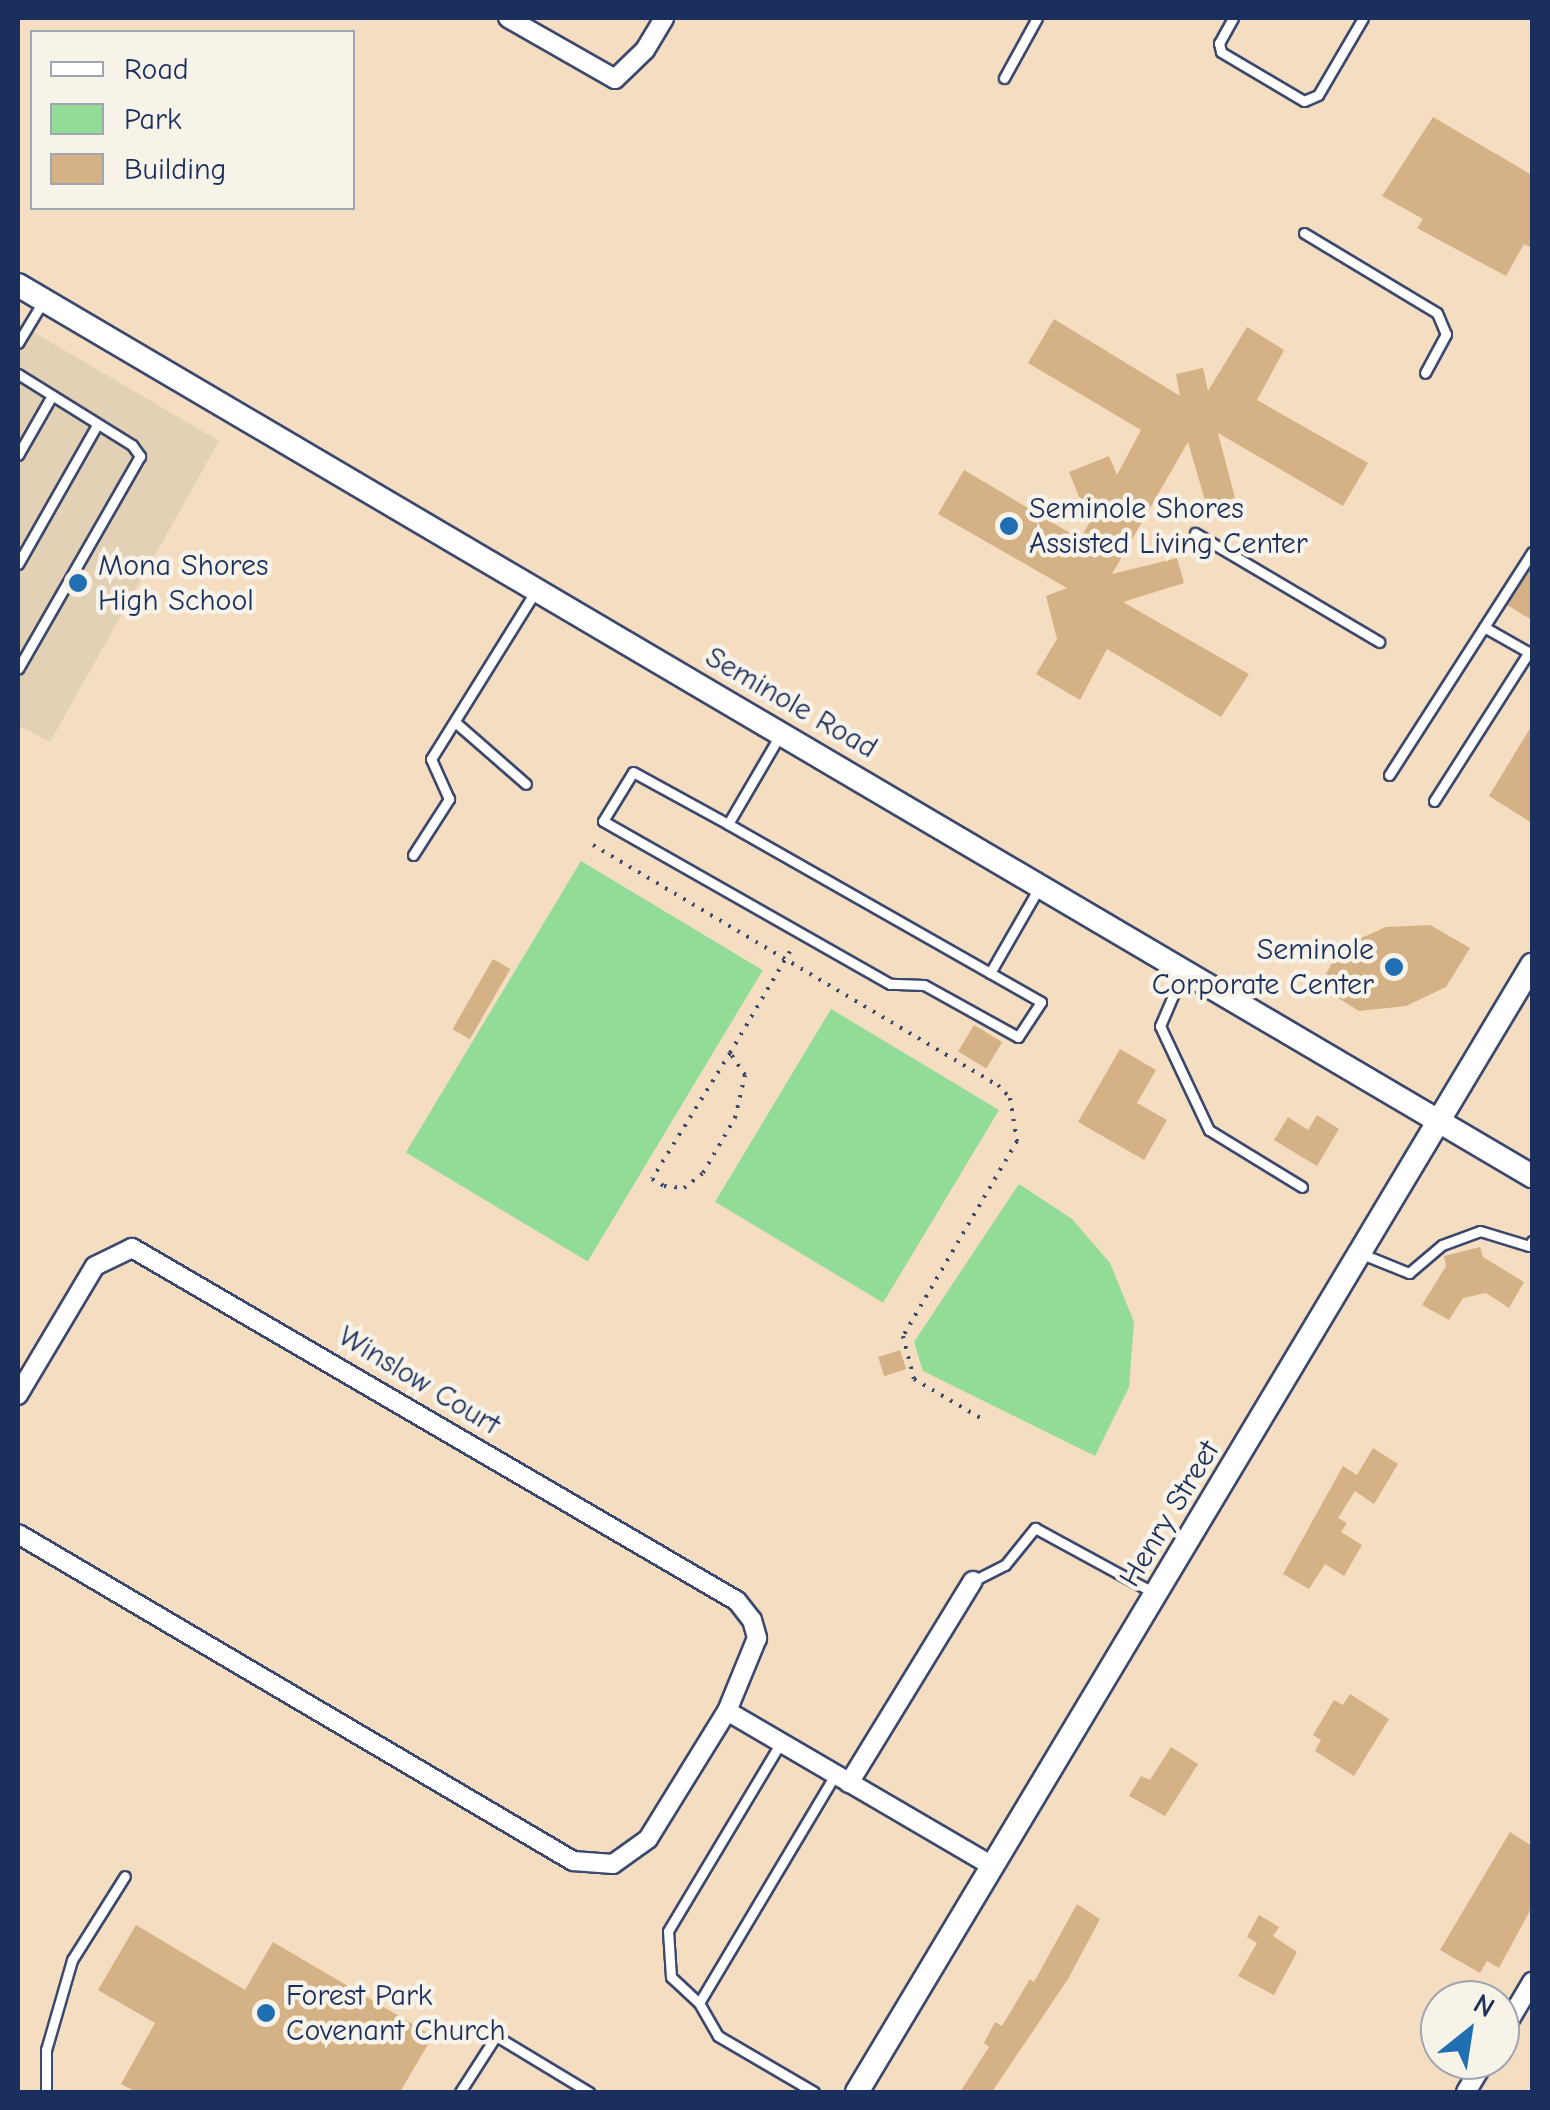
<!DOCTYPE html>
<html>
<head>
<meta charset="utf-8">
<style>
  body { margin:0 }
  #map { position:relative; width:1550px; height:2110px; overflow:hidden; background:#f4ddc1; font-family:"Comic Neue",sans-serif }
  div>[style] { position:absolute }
  .built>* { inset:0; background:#e3d1b6 }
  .green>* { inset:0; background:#92dc98; transform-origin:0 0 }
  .building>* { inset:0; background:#d5b285; transform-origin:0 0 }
  .path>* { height:4px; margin-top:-2px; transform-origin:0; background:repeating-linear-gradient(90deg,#3c496d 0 2.5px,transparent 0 10.5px) }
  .roads { filter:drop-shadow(2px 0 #3c496d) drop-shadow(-2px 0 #3c496d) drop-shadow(0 2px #3c496d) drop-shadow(0 -2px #3c496d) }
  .lane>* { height:9px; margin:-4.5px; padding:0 4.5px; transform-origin:4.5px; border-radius:4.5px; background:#fff }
  .street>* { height:18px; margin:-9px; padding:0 9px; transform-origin:9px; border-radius:9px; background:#fff }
  .secondary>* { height:22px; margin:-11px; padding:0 11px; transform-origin:11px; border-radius:11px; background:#fff }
  .dots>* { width:28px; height:28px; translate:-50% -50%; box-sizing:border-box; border:5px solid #f7f3e8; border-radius:50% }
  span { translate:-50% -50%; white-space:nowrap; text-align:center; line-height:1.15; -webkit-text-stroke:9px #f7f3e8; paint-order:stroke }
  .poi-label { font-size:30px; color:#1b2f5e }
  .left { translate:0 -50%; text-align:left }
  .right { translate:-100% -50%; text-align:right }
  .street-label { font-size:30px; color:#1b2f5e }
  .frame { position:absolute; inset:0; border:20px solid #1b2f5e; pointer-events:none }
  .legend { position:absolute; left:30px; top:30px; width:325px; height:180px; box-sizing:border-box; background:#f7f3e8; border:2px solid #9fa5b1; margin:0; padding:12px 18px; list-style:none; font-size:30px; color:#1b2f5e }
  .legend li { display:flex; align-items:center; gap:20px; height:50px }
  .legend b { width:50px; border:2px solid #9fa5b1 }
  .north { position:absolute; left:1420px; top:1980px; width:100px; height:100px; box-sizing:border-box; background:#f7f3e8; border:2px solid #9fa5b1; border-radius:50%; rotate:30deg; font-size:28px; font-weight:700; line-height:40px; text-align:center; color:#1b2f5e }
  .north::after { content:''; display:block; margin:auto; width:35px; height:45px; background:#1f6fb2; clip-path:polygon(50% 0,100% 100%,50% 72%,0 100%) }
</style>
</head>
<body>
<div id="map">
  <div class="built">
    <i style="clip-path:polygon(18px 323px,219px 441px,50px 742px,18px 725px)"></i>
  </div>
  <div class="green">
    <i style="left:581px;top:861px;width:212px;height:340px;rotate:31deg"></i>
    <i style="left:831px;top:1009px;width:196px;height:225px;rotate:31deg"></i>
    <i style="clip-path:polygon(1019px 1184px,1072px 1219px,1110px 1263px,1134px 1322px,1129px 1387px,1095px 1456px,923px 1371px,914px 1342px)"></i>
  </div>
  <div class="building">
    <i style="clip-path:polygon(1433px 117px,1532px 175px,1532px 248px,1524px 244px,1506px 276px,1417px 228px,1423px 219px,1382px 196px)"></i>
    <i style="clip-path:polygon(1054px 319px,1180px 396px,1176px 374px,1203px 368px,1208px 391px,1247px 327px,1284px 350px,1257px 400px,1368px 463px,1343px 506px,1218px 433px,1235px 498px,1206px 504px,1188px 442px,1112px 574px,1177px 558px,1184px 583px,1123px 602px,1249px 674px,1221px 717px,1107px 649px,1080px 700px,1036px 674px,1057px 639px,1046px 596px,1067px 588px,938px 514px,964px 470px,1080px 539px,1098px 508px,1079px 497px,1069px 472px,1109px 456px,1117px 475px,1141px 430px,1028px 363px)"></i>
    <i style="clip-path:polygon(1532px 566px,1532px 620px,1507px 605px)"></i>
    <i style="clip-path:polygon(1532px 725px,1532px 823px,1489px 796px)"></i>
    <i style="clip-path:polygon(1430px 925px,1470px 948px,1446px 987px,1406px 1006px,1359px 1011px,1319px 986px,1341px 947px,1386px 927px)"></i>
    <i style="left:493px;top:959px;width:20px;height:81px;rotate:30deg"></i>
    <i style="left:974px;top:1025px;width:33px;height:31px;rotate:31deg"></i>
    <i style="clip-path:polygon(1120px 1049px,1156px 1070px,1137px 1103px,1167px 1120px,1144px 1160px,1078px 1122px)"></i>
    <i style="clip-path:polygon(1317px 1115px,1339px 1129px,1317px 1166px,1274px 1140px,1288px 1117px,1308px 1130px)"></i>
    <i style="clip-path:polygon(1480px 1247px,1483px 1257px,1524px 1282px,1509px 1308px,1486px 1293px,1463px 1298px,1449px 1320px,1422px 1305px,1446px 1266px,1444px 1256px)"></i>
    <i style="left:900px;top:1350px;width:20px;height:23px;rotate:72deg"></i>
    <i style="clip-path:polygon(1373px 1448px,1398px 1464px,1374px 1504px,1355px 1491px,1338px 1518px,1347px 1523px,1341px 1532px,1362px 1545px,1344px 1576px,1325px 1564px,1309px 1589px,1283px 1574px,1343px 1466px,1357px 1475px)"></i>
    <i style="clip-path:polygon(1350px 1694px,1389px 1719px,1354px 1776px,1315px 1751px,1321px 1740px,1313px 1735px,1334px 1700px,1343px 1705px)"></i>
    <i style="clip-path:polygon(1171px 1747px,1198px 1764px,1165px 1816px,1129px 1796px,1141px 1776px,1150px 1780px)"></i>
    <i style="clip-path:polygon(1510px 1832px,1532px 1846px,1532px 1907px,1499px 1968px,1487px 1961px,1480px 1973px,1440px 1950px)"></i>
    <i style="clip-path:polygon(1077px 1904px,1100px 1919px,1068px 1979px,992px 2092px,960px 2092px,989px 2047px,984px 2043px,995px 2022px,1002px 2026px,1030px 1979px,1034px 1982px)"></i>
    <i style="clip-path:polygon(1259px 1915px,1279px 1927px,1273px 1936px,1297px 1952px,1274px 1995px,1238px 1976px,1257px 1943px,1247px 1937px)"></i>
    <i style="clip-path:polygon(136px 1925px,245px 1990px,273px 1942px,433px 2036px,400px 2092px,136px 2092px,121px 2084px,155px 2023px,98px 1990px)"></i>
  </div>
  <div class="path">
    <i style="left:593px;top:845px;width:471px;rotate:30.7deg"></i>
    <i style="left:998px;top:1085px;width:18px;rotate:47deg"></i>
    <i style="left:1010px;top:1098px;width:44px;rotate:80.8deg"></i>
    <i style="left:1017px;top:1141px;width:226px;rotate:120.3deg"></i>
    <i style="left:903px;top:1336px;width:44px;rotate:75.7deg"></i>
    <i style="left:914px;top:1379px;width:79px;rotate:30.5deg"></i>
    <i style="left:730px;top:1053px;width:148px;rotate:121.8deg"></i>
    <i style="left:652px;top:1179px;width:14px;rotate:30deg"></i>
    <i style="left:664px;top:1186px;width:20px;rotate:6deg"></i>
    <i style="left:684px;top:1188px;width:24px;rotate:-38deg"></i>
    <i style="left:703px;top:1173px;width:64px;rotate:-59.8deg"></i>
    <i style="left:735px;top:1118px;width:44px;rotate:-76.9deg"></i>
    <i style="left:745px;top:1075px;width:27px;rotate:-124deg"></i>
    <i style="left:730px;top:1053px;width:124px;rotate:-59.5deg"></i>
  </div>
  <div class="roads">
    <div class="lane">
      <i style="left:1233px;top:18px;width:29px;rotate:119deg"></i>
      <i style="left:1219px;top:43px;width:9px;rotate:77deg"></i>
      <i style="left:1221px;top:52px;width:96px;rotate:30.6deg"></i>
      <i style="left:1304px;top:101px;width:15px;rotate:-23deg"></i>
      <i style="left:1318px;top:95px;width:89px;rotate:-59.7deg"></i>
      <i style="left:1004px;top:78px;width:68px;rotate:-61.2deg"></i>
      <i style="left:1304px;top:233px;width:155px;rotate:31deg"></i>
      <i style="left:1437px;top:313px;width:23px;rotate:67deg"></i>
      <i style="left:1446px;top:334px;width:44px;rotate:118.3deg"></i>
      <i style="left:18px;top:343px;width:47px;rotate:-59deg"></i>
      <i style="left:18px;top:374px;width:134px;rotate:31.9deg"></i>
      <i style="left:132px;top:445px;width:14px;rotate:54deg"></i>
      <i style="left:140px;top:456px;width:245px;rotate:119.8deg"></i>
      <i style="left:18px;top:455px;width:64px;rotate:-60.3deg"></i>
      <i style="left:1195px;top:533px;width:214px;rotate:30.6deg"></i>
      <i style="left:18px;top:564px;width:160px;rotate:-60.4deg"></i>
      <i style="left:1484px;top:627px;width:53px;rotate:29.5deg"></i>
      <i style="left:455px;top:722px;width:94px;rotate:41.1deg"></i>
      <i style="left:1389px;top:775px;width:265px;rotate:-57.3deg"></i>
      <i style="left:1434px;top:801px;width:177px;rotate:-57.5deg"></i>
      <i style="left:728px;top:824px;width:360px;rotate:29.6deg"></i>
      <i style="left:1041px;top:1002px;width:42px;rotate:123.3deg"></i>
      <i style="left:1018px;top:1037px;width:107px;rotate:-151deg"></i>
      <i style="left:924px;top:985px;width:34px;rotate:-178deg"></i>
      <i style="left:890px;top:984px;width:330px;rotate:-150.4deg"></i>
      <i style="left:603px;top:821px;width:57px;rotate:-58.5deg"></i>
      <i style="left:633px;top:772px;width:108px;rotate:28.7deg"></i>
      <i style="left:728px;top:824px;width:103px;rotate:-59.7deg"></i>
      <i style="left:413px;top:855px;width:67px;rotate:-57.3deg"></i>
      <i style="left:449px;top:799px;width:44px;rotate:-114.2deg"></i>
      <i style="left:431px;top:759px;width:197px;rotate:-58.1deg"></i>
      <i style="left:1184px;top:970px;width:61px;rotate:113.2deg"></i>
      <i style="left:1160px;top:1026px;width:115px;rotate:64.8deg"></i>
      <i style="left:1209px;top:1130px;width:109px;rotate:31.5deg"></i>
      <i style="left:990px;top:973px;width:100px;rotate:-60.1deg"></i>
      <i style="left:1362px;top:1254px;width:51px;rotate:22deg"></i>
      <i style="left:1409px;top:1273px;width:43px;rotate:-40.3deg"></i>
      <i style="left:1442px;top:1245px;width:40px;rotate:-20.2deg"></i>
      <i style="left:1480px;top:1231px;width:51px;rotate:17deg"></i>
      <i style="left:1529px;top:1246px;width:6px;rotate:-59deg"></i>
      <i style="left:973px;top:1581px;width:36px;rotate:-27deg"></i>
      <i style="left:1005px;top:1565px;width:48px;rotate:-51deg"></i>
      <i style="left:1035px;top:1528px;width:138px;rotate:28.6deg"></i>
      <i style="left:699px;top:2003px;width:38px;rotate:-137deg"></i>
      <i style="left:671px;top:1977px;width:46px;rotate:-93.7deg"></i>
      <i style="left:668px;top:1931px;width:220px;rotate:-59.1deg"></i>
      <i style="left:46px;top:2092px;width:42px;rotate:-90deg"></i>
      <i style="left:46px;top:2050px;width:94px;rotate:-73.9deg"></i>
      <i style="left:72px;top:1960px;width:99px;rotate:-57.8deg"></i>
      <i style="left:460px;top:2092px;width:67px;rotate:-57.3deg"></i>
      <i style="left:496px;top:2036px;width:109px;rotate:31.1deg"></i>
      <i style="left:814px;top:2092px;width:111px;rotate:-149.7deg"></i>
      <i style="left:718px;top:2036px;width:38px;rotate:-120deg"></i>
      <i style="left:699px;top:2003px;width:265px;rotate:-59.2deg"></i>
    </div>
    <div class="street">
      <i style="left:508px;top:18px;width:123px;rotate:29.7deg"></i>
      <i style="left:615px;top:79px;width:42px;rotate:-44deg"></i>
      <i style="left:645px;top:50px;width:37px;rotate:-59deg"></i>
      <i style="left:18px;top:1395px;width:150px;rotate:-59.2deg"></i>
      <i style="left:95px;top:1266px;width:41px;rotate:-25.9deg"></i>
      <i style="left:132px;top:1248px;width:700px;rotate:30.26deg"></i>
      <i style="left:737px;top:1601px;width:24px;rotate:52deg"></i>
      <i style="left:752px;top:1620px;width:19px;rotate:74deg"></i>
      <i style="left:757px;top:1638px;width:79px;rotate:112.3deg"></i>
      <i style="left:727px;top:1711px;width:150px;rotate:121.7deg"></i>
      <i style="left:648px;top:1839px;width:43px;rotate:144.5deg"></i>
      <i style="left:613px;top:1864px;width:40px;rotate:-175.7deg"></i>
      <i style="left:573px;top:1861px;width:644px;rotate:-149.49deg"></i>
      <i style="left:727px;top:1711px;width:306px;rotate:30.3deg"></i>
      <i style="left:849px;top:1783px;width:237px;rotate:-58.5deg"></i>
      <i style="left:1500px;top:2036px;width:63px;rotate:-59.3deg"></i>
      <i style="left:1466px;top:2092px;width:37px;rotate:-59deg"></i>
    </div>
    <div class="secondary">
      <i style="left:18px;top:285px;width:1757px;rotate:30.48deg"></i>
      <i style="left:857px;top:2092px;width:1314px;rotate:-59.08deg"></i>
    </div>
  </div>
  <div class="dots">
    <i style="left:1009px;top:526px;background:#1f6fb2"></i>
    <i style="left:78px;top:583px;background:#1f6fb2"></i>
    <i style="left:1394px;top:967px;background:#1f6fb2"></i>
    <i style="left:266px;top:2013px;background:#1f6fb2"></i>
  </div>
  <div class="poi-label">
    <span class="left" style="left:1029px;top:526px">Seminole Shores<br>Assisted Living Center</span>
    <span class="left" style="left:98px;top:583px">Mona Shores<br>High School</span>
    <span class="right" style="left:1374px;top:967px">Seminole<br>Corporate Center</span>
    <span class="left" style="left:286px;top:2013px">Forest Park<br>Covenant Church</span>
  </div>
  <div class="street-label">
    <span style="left:791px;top:703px;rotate:30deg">Seminole Road</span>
    <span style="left:419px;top:1381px;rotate:31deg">Winslow Court</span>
    <span style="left:1170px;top:1514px;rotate:-59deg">Henry Street</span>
  </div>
  <div class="frame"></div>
  <ul class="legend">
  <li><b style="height:12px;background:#fff"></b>Road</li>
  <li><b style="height:28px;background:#92dc98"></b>Park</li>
  <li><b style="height:28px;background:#d5b285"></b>Building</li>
  </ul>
  <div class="north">N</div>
</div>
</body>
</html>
